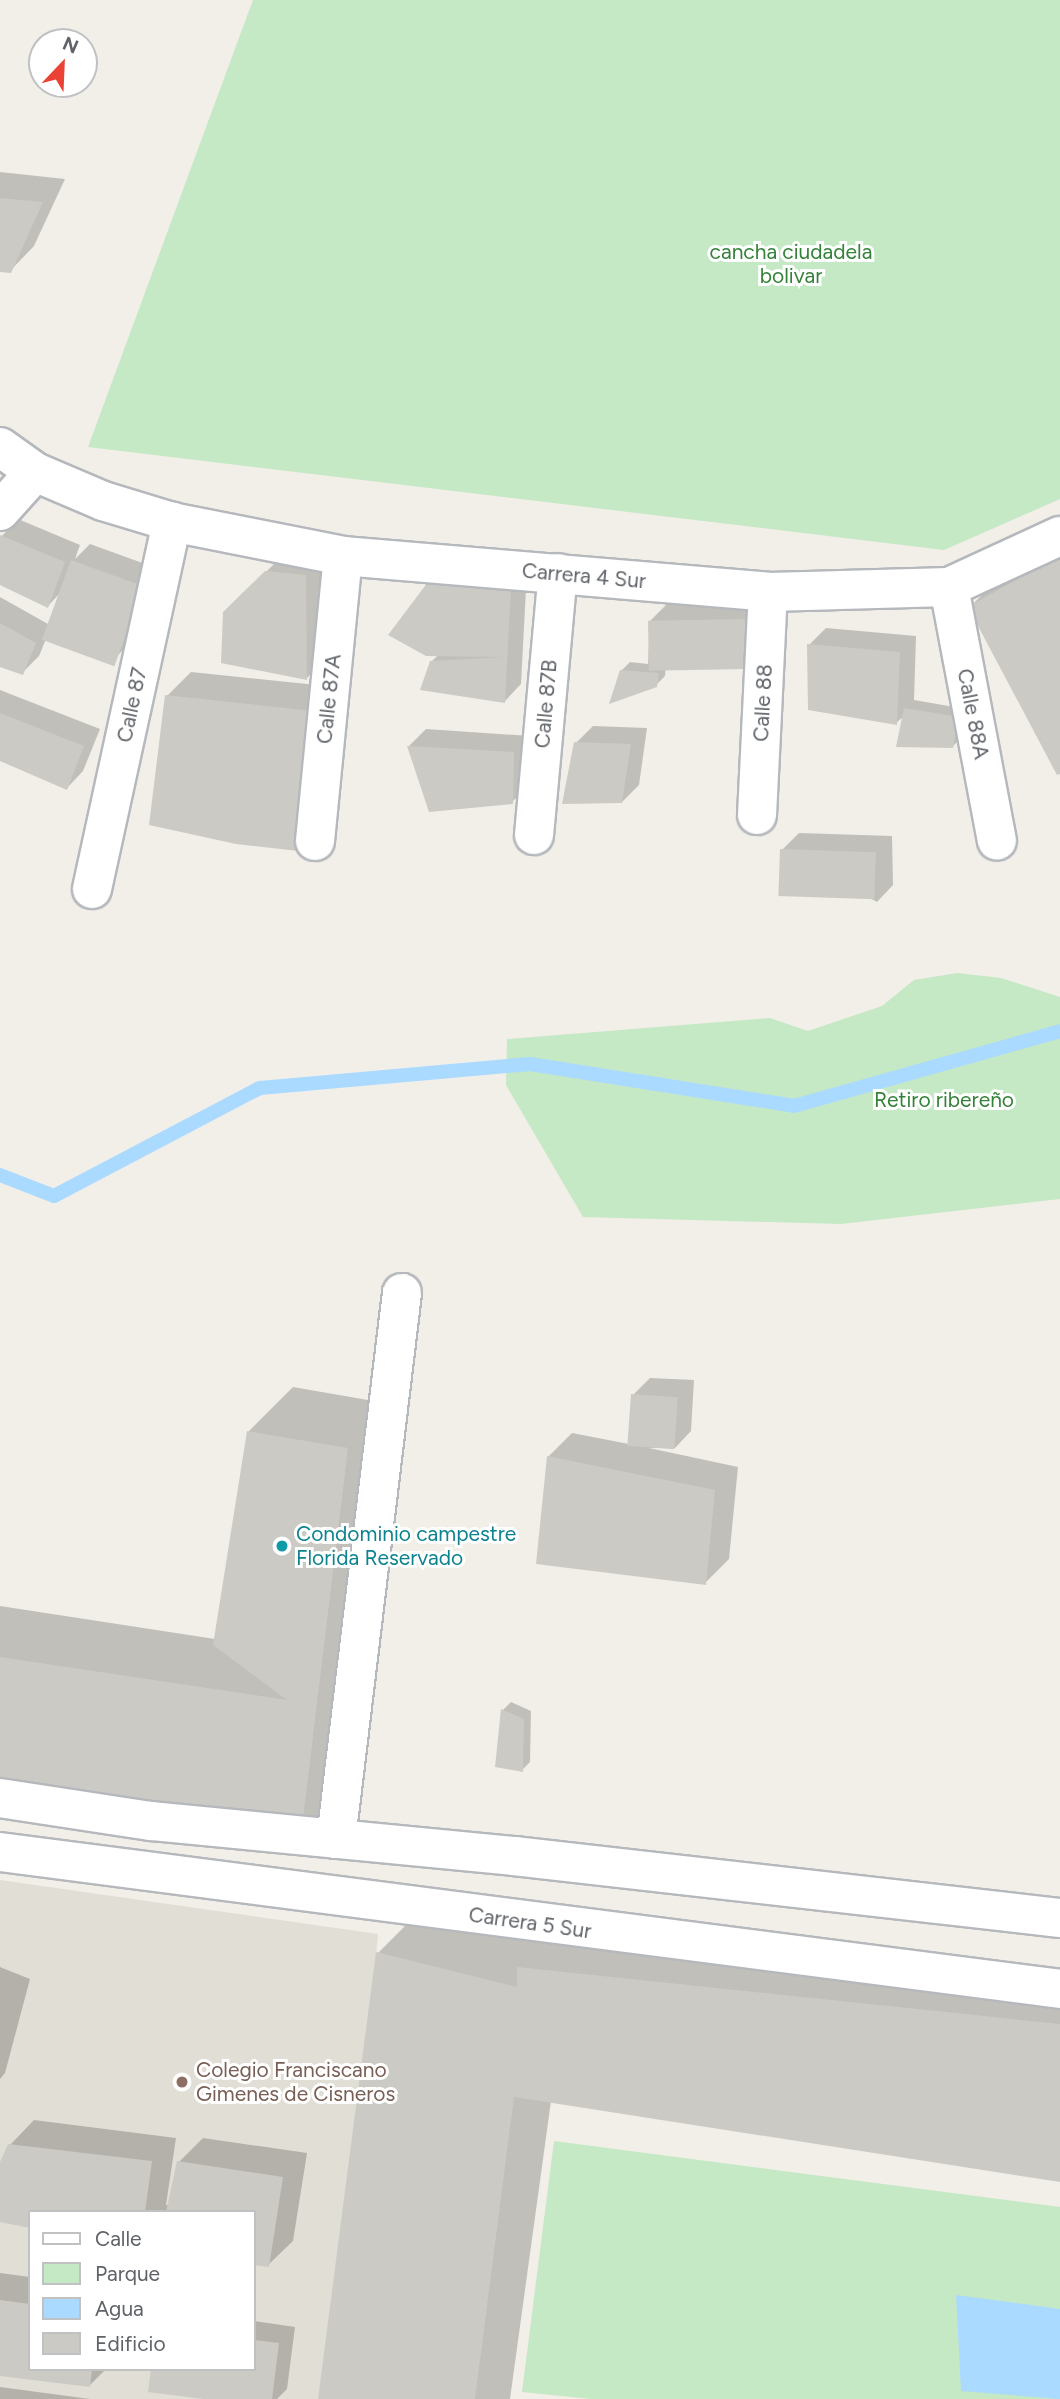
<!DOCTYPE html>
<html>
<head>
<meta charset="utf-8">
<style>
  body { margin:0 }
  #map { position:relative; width:1060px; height:2399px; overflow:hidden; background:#f1efe8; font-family:Figtree,sans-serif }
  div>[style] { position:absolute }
  .education>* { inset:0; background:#e1ded6 }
  .green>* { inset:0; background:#c5e8c5 }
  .water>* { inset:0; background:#aadaff }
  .shadow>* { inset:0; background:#0003 }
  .stream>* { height:14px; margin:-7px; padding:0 7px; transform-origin:7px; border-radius:7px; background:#aadaff }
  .building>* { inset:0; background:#cccac5; transform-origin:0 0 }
  .roads { filter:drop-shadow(2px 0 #b5b8bc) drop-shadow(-2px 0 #b5b8bc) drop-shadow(0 2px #b5b8bc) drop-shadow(0 -2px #b5b8bc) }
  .street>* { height:38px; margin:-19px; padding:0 19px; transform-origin:19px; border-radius:19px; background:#fff }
  .secondary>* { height:38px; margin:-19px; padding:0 19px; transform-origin:19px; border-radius:19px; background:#fff }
  .dots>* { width:19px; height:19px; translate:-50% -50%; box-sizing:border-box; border:4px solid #fff; border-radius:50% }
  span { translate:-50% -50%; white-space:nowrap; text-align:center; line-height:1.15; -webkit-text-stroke:6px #fff; paint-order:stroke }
  .park-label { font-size:21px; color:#348238 }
  .street-label { font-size:21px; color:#5f6368 }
  .culture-label { font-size:21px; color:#0d838f }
  .left { translate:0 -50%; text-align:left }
  .education-label { font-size:21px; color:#785e54 }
  .legend { position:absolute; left:28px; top:2210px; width:228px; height:161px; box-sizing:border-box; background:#fff; border:2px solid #bfc1c3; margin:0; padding:9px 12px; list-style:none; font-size:21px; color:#5f6368 }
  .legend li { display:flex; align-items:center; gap:14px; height:35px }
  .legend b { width:35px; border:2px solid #bfc1c3 }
  .north { position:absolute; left:28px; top:28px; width:70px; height:70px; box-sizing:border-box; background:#fff; border:2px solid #bfc1c3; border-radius:50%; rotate:23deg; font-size:19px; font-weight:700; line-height:28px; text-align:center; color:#5f6368 }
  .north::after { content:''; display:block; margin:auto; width:24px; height:32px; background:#ea4335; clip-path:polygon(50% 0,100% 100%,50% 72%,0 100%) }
</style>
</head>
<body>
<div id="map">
  <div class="education">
    <i style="clip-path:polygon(evenodd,0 1880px,378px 1934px,335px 2399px,0 2399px,0 1880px,30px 2212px,254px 2212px,254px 2369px,30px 2369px,30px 2212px)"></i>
  </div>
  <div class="green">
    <i style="clip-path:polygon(253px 0,1060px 0,1060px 499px,944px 550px,88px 447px)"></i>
    <i style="clip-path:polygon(957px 973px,1001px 978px,1060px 997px,1060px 1199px,841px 1224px,583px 1217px,506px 1085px,507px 1039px,770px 1018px,808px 1031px,882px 1006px,914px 980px)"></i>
    <i style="clip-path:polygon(554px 2141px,1060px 2207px,1060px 2399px,591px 2399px,522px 2392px)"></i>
  </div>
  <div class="water">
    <i style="clip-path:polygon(956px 2295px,1060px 2309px,1060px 2399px,961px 2391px)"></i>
  </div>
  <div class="shadow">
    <i style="clip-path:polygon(0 172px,65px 179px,34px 246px,10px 271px,0 270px)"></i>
    <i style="clip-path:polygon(18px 519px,80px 545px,75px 559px,90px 544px,159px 569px,127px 646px,110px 663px,46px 639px,39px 656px,22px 673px,0 666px,0 597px,48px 624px,60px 593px,48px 606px,0 583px,0 538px)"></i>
    <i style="clip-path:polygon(1060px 544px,1060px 772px,970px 607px,1000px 577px)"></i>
    <i style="clip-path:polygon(283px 555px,322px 559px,323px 662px,307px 678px,225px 613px)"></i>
    <i style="clip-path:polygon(527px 570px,521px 684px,505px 701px,431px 662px)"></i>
    <i style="clip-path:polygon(762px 603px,763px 650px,666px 664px,665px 676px,656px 685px,621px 671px,630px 662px,648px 664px,650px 621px,667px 604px)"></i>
    <i style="clip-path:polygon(826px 628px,916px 636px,914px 700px,966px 709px,961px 738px,953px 746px,904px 716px,896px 723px,809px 645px)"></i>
    <i style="clip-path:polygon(191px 672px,346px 688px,330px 826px,167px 696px)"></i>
    <i style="clip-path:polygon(0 690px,100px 729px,83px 771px,67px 788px,0 759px)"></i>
    <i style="clip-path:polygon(593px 726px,647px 728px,639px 785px,622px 802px,576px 743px)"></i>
    <i style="clip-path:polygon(426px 729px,530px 736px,529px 786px,512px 802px,431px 810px,409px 746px)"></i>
    <i style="clip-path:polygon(799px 833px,892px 836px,893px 885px,877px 902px,782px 850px)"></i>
    <i style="clip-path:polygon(650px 1378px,694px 1380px,691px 1431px,675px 1448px,649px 1448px,738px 1467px,729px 1559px,705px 1583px,548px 1457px,572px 1433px,634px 1445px,633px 1395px)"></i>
    <i style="clip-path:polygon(293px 1387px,391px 1404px,344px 1789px,300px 1833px,0 1786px,0 1606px,215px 1639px,249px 1431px)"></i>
    <i style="clip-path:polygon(511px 1702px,531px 1711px,530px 1762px,522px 1770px,503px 1710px)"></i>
    <i style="clip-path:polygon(422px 1909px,1060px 1975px,1060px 2181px,551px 2101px,510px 2399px,319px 2399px,378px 1953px)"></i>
    <i style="clip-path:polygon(0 1967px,30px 1979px,5px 2073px,0 2079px)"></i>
    <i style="clip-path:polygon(34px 2120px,176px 2138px,166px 2205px,169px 2205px,179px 2162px,203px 2138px,307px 2153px,293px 2241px,268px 2265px,254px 2263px,254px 2212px,30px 2212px,0 2220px,0 2167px,10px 2145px)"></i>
    <i style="clip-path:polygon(0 2273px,30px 2277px,30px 2369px,106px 2369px,90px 2385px,0 2374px)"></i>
    <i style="clip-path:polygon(254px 2321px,295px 2327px,287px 2389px,277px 2399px,217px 2399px,254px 2369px)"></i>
    <i style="clip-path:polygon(0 2387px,90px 2399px,0 2399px)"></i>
  </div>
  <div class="stream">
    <i style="left:0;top:1175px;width:58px;rotate:21.3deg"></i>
    <i style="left:54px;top:1196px;width:233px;rotate:-27.7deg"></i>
    <i style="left:260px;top:1088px;width:271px;rotate:-5.1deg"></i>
    <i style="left:530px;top:1064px;width:267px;rotate:9deg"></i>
    <i style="left:794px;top:1106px;width:276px;rotate:-15.7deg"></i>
  </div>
  <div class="building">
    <i style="clip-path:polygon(0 198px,43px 202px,11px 273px,0 272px)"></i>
    <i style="clip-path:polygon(0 535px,65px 562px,48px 608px,0 585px)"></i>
    <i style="clip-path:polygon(1060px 555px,1060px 774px,1057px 775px,968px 607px)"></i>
    <i style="left:71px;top:560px;width:77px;height:85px;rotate:20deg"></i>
    <i style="clip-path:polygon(265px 571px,306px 575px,307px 680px,221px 663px,223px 612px)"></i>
    <i style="clip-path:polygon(434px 574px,511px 587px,505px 703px,420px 690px,430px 661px,503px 657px,426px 656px,388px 635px)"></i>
    <i style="left:746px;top:619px;width:50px;height:98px;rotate:89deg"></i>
    <i style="clip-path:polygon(0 623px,36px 643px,23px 675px,0 667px)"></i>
    <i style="clip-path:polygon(807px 644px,900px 652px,897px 725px,808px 710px)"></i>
    <i style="clip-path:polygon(620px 670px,659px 673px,657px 687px,609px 704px)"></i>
    <i style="clip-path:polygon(165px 695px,323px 712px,307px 852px,236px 844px,149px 825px)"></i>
    <i style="clip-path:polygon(904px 708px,959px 717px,953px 748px,896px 747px)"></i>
    <i style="clip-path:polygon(0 713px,84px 746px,67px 790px,0 761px)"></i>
    <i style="clip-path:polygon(574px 742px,631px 744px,622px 803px,562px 804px)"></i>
    <i style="clip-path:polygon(407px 746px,514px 752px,513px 804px,429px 812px)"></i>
    <i style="left:780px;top:849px;width:96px;height:47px;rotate:2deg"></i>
    <i style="left:631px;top:1394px;width:47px;height:52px;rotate:4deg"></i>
    <i style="clip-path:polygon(247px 1431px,348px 1448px,301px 1835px,0 1788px,0 1657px,287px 1700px,213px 1645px)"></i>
    <i style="clip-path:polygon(547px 1456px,715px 1490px,706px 1585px,536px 1564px)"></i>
    <i style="clip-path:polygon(501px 1709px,524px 1719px,523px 1772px,495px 1767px)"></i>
    <i style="clip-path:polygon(376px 1952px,517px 1987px,517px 1967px,1060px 2024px,1060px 2182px,514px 2097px,475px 2399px,318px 2399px)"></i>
    <i style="clip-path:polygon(8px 2144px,152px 2161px,145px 2212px,30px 2212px,30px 2228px,0 2222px,0 2162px)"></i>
    <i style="clip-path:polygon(177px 2161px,283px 2177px,269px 2267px,254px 2265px,254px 2212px,166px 2212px)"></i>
    <i style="clip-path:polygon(0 2300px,30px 2304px,30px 2369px,92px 2369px,90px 2387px,0 2376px)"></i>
    <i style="clip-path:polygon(254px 2340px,279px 2343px,272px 2399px,203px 2399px,148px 2392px,151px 2369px,254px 2369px)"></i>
  </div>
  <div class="roads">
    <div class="street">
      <i style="left:0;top:447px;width:43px;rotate:35.5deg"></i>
      <i style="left:35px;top:472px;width:74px;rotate:23.1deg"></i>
      <i style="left:103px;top:501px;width:72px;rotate:16.9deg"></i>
      <i style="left:172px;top:522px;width:174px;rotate:11.2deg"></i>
      <i style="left:343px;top:556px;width:427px;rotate:4.8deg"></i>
      <i style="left:768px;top:592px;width:181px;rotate:-1.6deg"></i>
      <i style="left:949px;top:587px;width:122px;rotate:-24.7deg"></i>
      <i style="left:0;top:511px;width:52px;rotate:-48.1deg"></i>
      <i style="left:949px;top:587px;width:258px;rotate:79.3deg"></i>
      <i style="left:757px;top:815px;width:223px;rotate:-87.2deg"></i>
      <i style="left:534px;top:835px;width:263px;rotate:-84.8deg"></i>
      <i style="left:315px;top:841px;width:286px;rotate:-84.4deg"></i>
      <i style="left:92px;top:889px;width:376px;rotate:-77.7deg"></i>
      <i style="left:336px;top:1839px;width:550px;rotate:-83.11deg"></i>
    </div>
    <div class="secondary">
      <i style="left:0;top:1798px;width:153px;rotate:8.7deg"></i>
      <i style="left:151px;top:1821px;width:365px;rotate:5.5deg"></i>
      <i style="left:514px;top:1856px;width:550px;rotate:6.48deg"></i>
      <i style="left:0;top:1852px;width:1069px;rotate:7.36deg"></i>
    </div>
  </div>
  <div class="dots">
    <i style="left:282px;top:1546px;background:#0f9aa8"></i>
    <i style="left:182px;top:2082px;background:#8d6e63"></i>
  </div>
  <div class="park-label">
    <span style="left:791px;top:264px">cancha ciudadela<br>bolivar</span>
    <span style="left:944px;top:1100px">Retiro ribereño</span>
  </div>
  <div class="street-label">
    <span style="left:584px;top:576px;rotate:5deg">Carrera 4 Sur</span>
    <span style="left:329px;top:699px;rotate:-84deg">Calle 87A</span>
    <span style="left:763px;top:703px;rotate:-87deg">Calle 88</span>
    <span style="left:546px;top:704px;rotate:-85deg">Calle 87B</span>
    <span style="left:132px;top:705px;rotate:-78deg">Calle 87</span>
    <span style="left:973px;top:714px;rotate:79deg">Calle 88A</span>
    <span style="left:530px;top:1923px;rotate:8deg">Carrera 5 Sur</span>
  </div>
  <div class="culture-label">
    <span class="left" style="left:296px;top:1546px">Condominio campestre<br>Florida Reservado</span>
  </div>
  <div class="education-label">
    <span class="left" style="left:196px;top:2082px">Colegio Franciscano<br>Gimenes de Cisneros</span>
  </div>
  <ul class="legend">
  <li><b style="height:9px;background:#fff"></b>Calle</li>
  <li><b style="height:19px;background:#c5e8c5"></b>Parque</li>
  <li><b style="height:19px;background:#aadaff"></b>Agua</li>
  <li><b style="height:19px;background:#cccac5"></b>Edificio</li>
  </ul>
  <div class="north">N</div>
</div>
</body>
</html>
